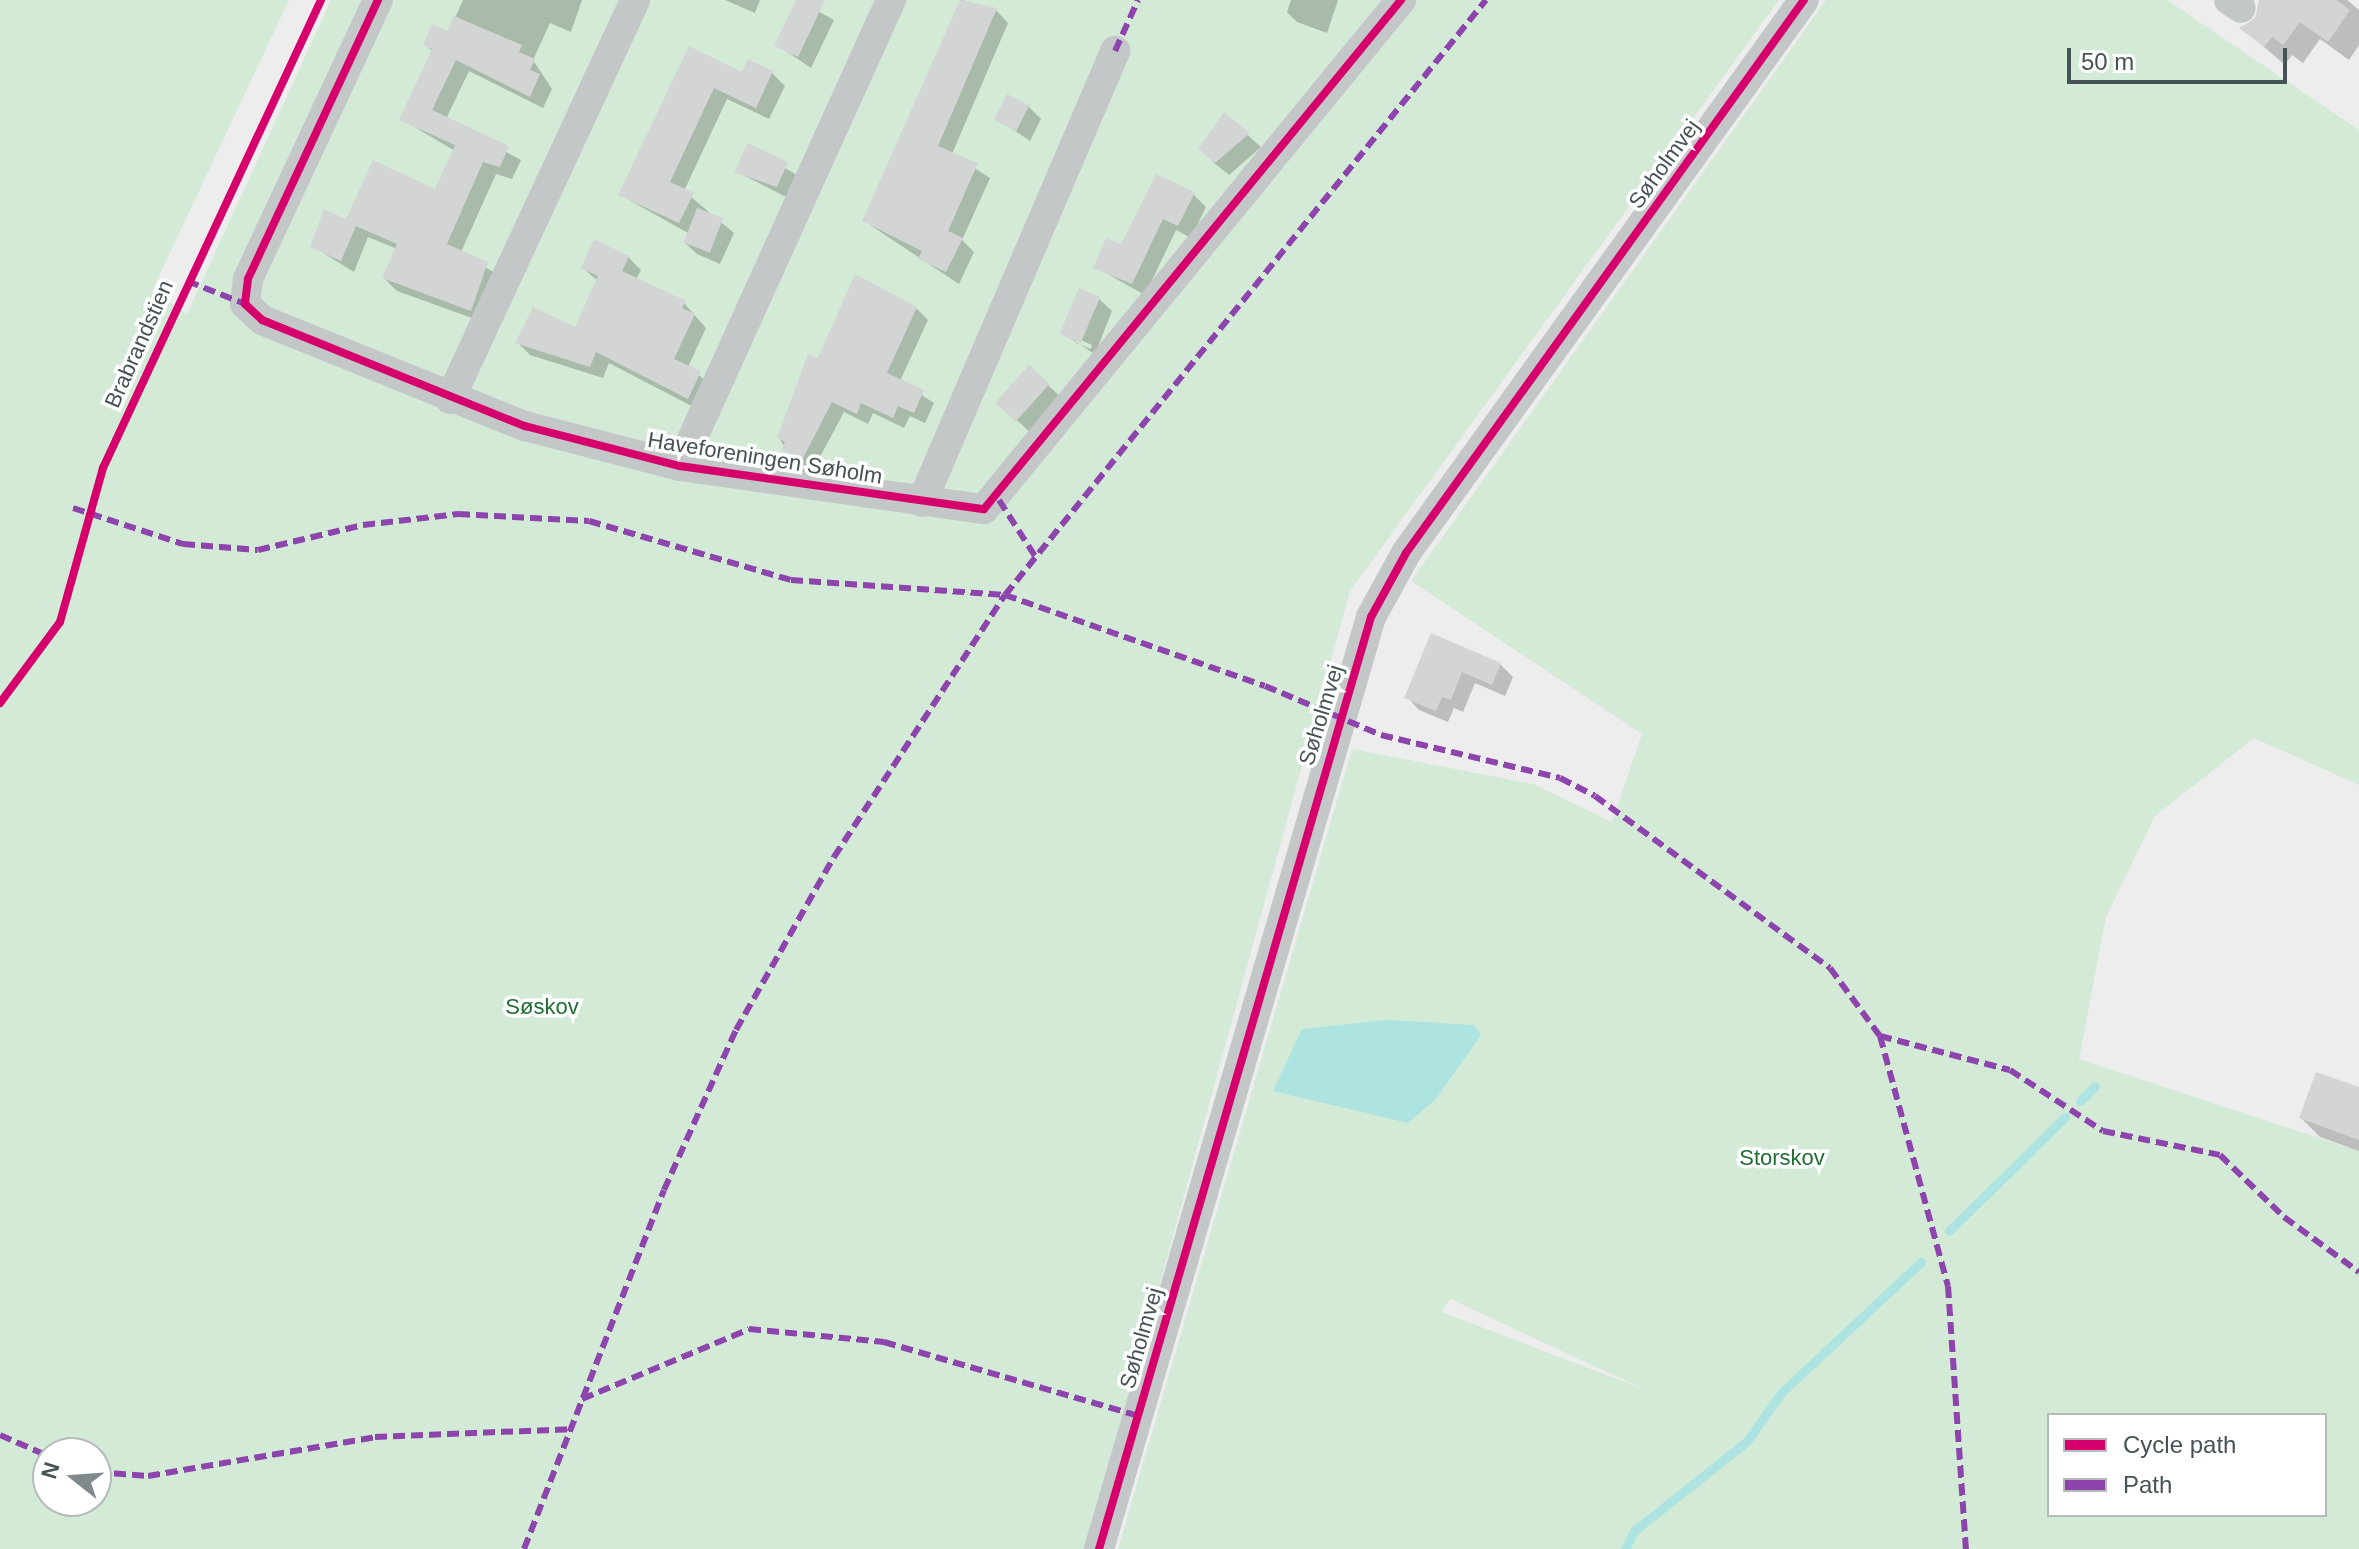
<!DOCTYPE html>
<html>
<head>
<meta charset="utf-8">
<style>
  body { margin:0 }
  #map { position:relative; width:2359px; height:1549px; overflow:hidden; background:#ededed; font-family:Arial,sans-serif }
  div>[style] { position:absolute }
  .green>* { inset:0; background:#d3ead6 }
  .water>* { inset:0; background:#ade3e1 }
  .shadow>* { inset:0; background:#0003 }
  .stream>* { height:9px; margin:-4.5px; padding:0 4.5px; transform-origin:4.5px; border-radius:4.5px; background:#ade3e1 }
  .building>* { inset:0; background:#d3d5d5; transform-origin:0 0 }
  .minor>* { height:30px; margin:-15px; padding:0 15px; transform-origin:15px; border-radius:15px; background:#c4c7c8 }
  .quiet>* { height:6px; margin-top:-3px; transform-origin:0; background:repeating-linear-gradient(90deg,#8e44ad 0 12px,transparent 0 18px) }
  .cycleway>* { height:8px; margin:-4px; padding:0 4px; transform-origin:4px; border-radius:4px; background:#d6006c }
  span { translate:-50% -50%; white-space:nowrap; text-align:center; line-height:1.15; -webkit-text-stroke:7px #fff; paint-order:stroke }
  .street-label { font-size:22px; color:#465356 }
  .park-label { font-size:22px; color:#216d34 }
  .legend { position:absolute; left:2047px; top:1413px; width:280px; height:104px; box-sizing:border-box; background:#fff; border:2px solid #b5babb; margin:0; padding:10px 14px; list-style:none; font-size:24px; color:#465356 }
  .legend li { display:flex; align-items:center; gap:16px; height:40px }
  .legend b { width:40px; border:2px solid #b5babb }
  .north { position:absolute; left:32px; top:1437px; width:80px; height:80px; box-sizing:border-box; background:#fff; border:2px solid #b5babb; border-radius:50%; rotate:287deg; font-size:22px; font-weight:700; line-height:32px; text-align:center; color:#465356 }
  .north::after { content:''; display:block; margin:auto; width:28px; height:36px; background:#80898b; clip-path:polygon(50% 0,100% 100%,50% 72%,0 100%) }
  .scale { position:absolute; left:2067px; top:48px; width:220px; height:36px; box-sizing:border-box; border:4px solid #465356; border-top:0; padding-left:10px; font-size:24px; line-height:28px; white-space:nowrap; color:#465356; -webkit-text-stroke:6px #fff; paint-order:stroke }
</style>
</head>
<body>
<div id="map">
  <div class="green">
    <i style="clip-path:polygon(evenodd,0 0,289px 0,152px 291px,187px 314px,331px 0,1779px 0,1350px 591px,1087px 1549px,0 1549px,0 0,48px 1453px,96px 1453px,96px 1501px,48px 1501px,48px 1453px)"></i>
    <i style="clip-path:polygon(evenodd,1826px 0,2167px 0,2359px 130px,2359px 785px,2254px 738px,2155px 816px,2106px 917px,2079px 1059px,2359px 1151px,2359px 1549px,1118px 1549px,1352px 749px,1533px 784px,1612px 822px,1642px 734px,1411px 581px,1826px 0,1450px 1299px,1650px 1392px,1651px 1392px,1442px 1312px,1450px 1299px,1826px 0,2049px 1415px,2325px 1415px,2325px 1515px,2049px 1515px,2049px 1415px)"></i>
  </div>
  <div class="water">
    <i style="clip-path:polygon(1387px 1020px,1474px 1025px,1481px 1035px,1435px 1100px,1408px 1123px,1273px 1091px,1302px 1029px)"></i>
  </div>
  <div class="shadow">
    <i style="clip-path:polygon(463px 0,582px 0,571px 32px,550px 23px,533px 60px,552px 89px,543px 108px,469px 71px,446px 119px,521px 160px,512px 179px,496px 174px,461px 252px,500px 276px,483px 322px,397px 291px,384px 278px,397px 249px,368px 237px,354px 272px,312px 246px,347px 222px,436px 192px,455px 151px,401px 119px,433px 52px,425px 44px,448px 34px)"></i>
    <i style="clip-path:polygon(725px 0,760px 0,755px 13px)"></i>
    <i style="clip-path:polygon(798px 0,834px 20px,811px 68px,777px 45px)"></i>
    <i style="clip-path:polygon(962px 0,996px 10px,1008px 23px,952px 154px,990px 178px,962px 240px,974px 252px,959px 284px,864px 221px)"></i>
    <i style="clip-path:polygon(1291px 0,1338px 0,1327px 33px,1297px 22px,1287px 12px)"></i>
    <i style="clip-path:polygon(2278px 0,2347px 0,2359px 10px,2359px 45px,2349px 60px,2320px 39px,2303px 63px,2292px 55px,2285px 65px,2242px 28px)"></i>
    <i style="clip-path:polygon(690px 48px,743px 75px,772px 73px,785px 86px,769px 119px,727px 99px,684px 191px,734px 233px,720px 264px,697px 254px,684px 242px,688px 233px,620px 195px)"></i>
    <i style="clip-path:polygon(1028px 106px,1041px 119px,1030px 141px,999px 120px)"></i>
    <i style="clip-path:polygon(1225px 115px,1261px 147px,1229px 175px,1213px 162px)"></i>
    <i style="clip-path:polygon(749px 146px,800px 177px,790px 199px,737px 172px)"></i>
    <i style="clip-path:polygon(1193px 194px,1206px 207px,1191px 238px,1176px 230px,1145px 295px,1095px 267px)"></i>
    <i style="clip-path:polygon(628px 257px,641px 270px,636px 280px,684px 303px,706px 328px,688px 367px,713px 386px,701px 411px,609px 363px,603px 378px,530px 355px,518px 343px,576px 330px,598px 281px,583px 268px)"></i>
    <i style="clip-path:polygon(evenodd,1099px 299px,1112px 311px,1095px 354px,1063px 334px,1099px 299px,1076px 338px,1092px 345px,1091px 349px,1076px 343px,1076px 338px)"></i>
    <i style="clip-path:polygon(916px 308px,928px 320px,900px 381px,934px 403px,925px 423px,910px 416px,904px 428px,873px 413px,868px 424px,844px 412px,813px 470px,794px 461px,779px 438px,809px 356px,819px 361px)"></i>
    <i style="clip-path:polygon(1029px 368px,1062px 398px,1031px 433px,1009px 413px)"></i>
    <i style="clip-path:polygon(1432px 636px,1500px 664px,1513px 677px,1505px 696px,1475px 683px,1463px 712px,1454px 708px,1448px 722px,1419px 710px,1407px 697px)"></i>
    <i style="clip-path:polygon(2359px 1090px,2359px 1151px,2320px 1137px,2301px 1118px)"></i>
  </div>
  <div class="stream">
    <i style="left:2080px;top:1101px;width:21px;rotate:-45deg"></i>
    <i style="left:1949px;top:1231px;width:163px;rotate:-44.5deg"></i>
    <i style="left:1625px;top:1549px;width:20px;rotate:-63deg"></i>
    <i style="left:1634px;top:1531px;width:144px;rotate:-38.5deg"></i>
    <i style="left:1747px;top:1441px;width:59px;rotate:-54.7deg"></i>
    <i style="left:1781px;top:1393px;width:192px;rotate:-43.1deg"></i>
  </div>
  <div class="building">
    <i style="clip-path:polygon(796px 0,825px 0,798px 57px,774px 46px)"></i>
    <i style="clip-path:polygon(960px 0,997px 8px,938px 146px,978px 163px,948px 231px,963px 238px,946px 272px,918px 259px,922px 251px,862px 221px)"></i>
    <i style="clip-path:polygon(2259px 0,2336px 0,2350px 10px,2328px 42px,2300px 22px,2283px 45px,2272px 37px,2264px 47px,2239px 28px,2255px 19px)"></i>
    <i style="clip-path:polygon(454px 16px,522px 45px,519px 52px,535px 59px,530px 70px,540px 74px,530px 97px,456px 60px,432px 110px,509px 146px,500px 167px,483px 162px,447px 244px,488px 262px,471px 311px,382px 278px,397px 244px,356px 226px,341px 261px,310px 247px,324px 209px,346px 219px,373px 160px,435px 189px,455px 145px,399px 120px,432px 49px,423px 45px,432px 24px,447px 31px)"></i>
    <i style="clip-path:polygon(689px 46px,742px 72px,748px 59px,773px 71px,756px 108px,714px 88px,670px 182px,694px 193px,679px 223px,618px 195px)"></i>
    <i style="left:1007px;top:94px;width:25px;height:29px;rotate:27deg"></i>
    <i style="clip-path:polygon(1224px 112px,1250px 133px,1215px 163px,1198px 149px)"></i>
    <i style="clip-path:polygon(748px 143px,788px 162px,777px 187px,734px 172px)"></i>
    <i style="clip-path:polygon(1156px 174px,1195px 192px,1178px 226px,1163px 219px,1132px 284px,1093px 268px,1106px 238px,1121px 244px)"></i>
    <i style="left:697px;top:208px;width:28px;height:37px;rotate:21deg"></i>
    <i style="clip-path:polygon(594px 239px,629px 256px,622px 271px,686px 301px,682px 308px,695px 314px,674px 359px,701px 371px,688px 399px,596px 352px,590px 367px,515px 343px,533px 307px,575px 327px,598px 276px,581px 268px)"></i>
    <i style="clip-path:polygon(855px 274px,917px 307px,887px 373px,924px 390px,914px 413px,898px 406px,893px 418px,861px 403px,857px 414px,832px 402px,802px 460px,781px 450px,785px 442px,777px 438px,808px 354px,818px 358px)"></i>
    <i style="left:1079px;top:288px;width:23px;height:50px;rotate:23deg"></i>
    <i style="left:1029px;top:365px;width:28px;height:51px;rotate:42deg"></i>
    <i style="clip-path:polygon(1431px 633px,1501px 663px,1492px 685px,1462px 672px,1451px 700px,1442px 697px,1436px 711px,1404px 698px)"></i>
    <i style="clip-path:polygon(2316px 1072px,2359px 1087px,2359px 1140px,2299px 1118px)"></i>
  </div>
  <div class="minor">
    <i style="left:378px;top:0;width:308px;rotate:115deg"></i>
    <i style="left:248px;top:279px;width:25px;rotate:97deg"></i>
    <i style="left:245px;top:304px;width:23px;rotate:43deg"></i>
    <i style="left:262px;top:320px;width:284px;rotate:22deg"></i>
    <i style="left:525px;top:426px;width:160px;rotate:14.5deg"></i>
    <i style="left:680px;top:466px;width:307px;rotate:8.1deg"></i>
    <i style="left:984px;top:509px;width:658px;rotate:-50.67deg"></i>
    <i style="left:2229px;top:0;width:14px;rotate:34deg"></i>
    <i style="left:450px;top:399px;width:440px;rotate:-65.1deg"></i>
    <i style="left:680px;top:466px;width:512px;rotate:-65.64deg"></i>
    <i style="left:922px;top:502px;width:491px;rotate:-66.8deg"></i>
    <i style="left:1099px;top:1549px;width:971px;rotate:-73.73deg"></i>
    <i style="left:1371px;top:617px;width:73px;rotate:-61.3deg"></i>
    <i style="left:1406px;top:553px;width:681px;rotate:-54.26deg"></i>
  </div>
  <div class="quiet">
    <i style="left:1115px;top:51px;width:56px;rotate:-65.7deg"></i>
    <i style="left:187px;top:281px;width:62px;rotate:21.6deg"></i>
    <i style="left:999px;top:500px;width:67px;rotate:57.3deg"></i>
    <i style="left:73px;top:508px;width:116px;rotate:18.1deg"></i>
    <i style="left:183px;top:544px;width:75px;rotate:4.6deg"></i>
    <i style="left:258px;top:550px;width:108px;rotate:-13.4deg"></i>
    <i style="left:363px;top:525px;width:96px;rotate:-6.6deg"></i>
    <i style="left:458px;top:514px;width:131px;rotate:3.1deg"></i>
    <i style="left:589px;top:521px;width:210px;rotate:16.3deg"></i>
    <i style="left:791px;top:580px;width:215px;rotate:4deg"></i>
    <i style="left:1005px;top:595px;width:275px;rotate:19.3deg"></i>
    <i style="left:1265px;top:686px;width:126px;rotate:22.9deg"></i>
    <i style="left:1381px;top:735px;width:184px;rotate:13.5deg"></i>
    <i style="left:1560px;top:778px;width:39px;rotate:27deg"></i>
    <i style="left:1595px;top:796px;width:291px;rotate:36.2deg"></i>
    <i style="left:1830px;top:968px;width:84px;rotate:53.7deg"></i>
    <i style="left:1880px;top:1036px;width:259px;rotate:74.8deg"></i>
    <i style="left:1948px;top:1286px;width:264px;rotate:86.1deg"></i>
    <i style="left:1880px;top:1036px;width:134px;rotate:14.7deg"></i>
    <i style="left:2010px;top:1070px;width:111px;rotate:33.3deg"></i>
    <i style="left:2103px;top:1131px;width:119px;rotate:11.6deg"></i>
    <i style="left:2220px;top:1155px;width:89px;rotate:44.1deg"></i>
    <i style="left:2284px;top:1217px;width:93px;rotate:36.3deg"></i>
    <i style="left:582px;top:1399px;width:181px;rotate:-22.7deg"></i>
    <i style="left:749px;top:1329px;width:136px;rotate:5.5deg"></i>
    <i style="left:884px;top:1342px;width:265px;rotate:16.2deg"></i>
    <i style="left:0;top:1435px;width:52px;rotate:23.6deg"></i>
    <i style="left:96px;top:1472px;width:52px;rotate:4.4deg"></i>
    <i style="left:148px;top:1476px;width:230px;rotate:-9.7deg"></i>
    <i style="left:375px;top:1437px;width:196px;rotate:-2.3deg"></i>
    <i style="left:524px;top:1549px;width:385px;rotate:-68.7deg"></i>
    <i style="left:664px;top:1190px;width:175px;rotate:-65.8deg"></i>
    <i style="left:736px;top:1030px;width:199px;rotate:-60.5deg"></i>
    <i style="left:834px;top:857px;width:313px;rotate:-56.9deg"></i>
    <i style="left:1005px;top:595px;width:765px;rotate:-51.05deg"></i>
  </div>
  <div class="cycleway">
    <i style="left:378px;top:0;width:308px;rotate:115deg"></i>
    <i style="left:248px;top:279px;width:25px;rotate:97deg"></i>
    <i style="left:245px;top:304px;width:23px;rotate:43deg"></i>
    <i style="left:262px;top:320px;width:284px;rotate:22deg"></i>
    <i style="left:525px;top:426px;width:160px;rotate:14.5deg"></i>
    <i style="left:680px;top:466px;width:307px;rotate:8.1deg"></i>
    <i style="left:984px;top:509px;width:658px;rotate:-50.67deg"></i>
    <i style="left:0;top:703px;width:101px;rotate:-53.5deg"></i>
    <i style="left:60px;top:622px;width:160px;rotate:-74.4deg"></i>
    <i style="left:103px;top:468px;width:516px;rotate:-65.02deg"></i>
    <i style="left:1099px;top:1549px;width:971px;rotate:-73.73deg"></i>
    <i style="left:1371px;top:617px;width:73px;rotate:-61.3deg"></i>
    <i style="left:1406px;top:553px;width:681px;rotate:-54.26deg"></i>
  </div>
  <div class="street-label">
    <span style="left:1664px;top:164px;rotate:-54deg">Søholmvej</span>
    <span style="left:139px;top:344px;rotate:-66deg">Brabrandstien</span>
    <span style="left:765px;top:458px;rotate:9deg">Haveforeningen Søholm</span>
    <span style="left:1321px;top:715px;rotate:-73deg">Søholmvej</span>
    <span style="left:1141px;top:1338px;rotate:-74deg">Søholmvej</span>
  </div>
  <div class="park-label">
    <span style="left:542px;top:1007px">Søskov</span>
    <span style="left:1782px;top:1158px">Storskov</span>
  </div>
  <ul class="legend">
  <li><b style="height:10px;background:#d6006c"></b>Cycle path</li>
  <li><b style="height:10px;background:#8e44ad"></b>Path</li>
  </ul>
  <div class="north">N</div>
  <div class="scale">50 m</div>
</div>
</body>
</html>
